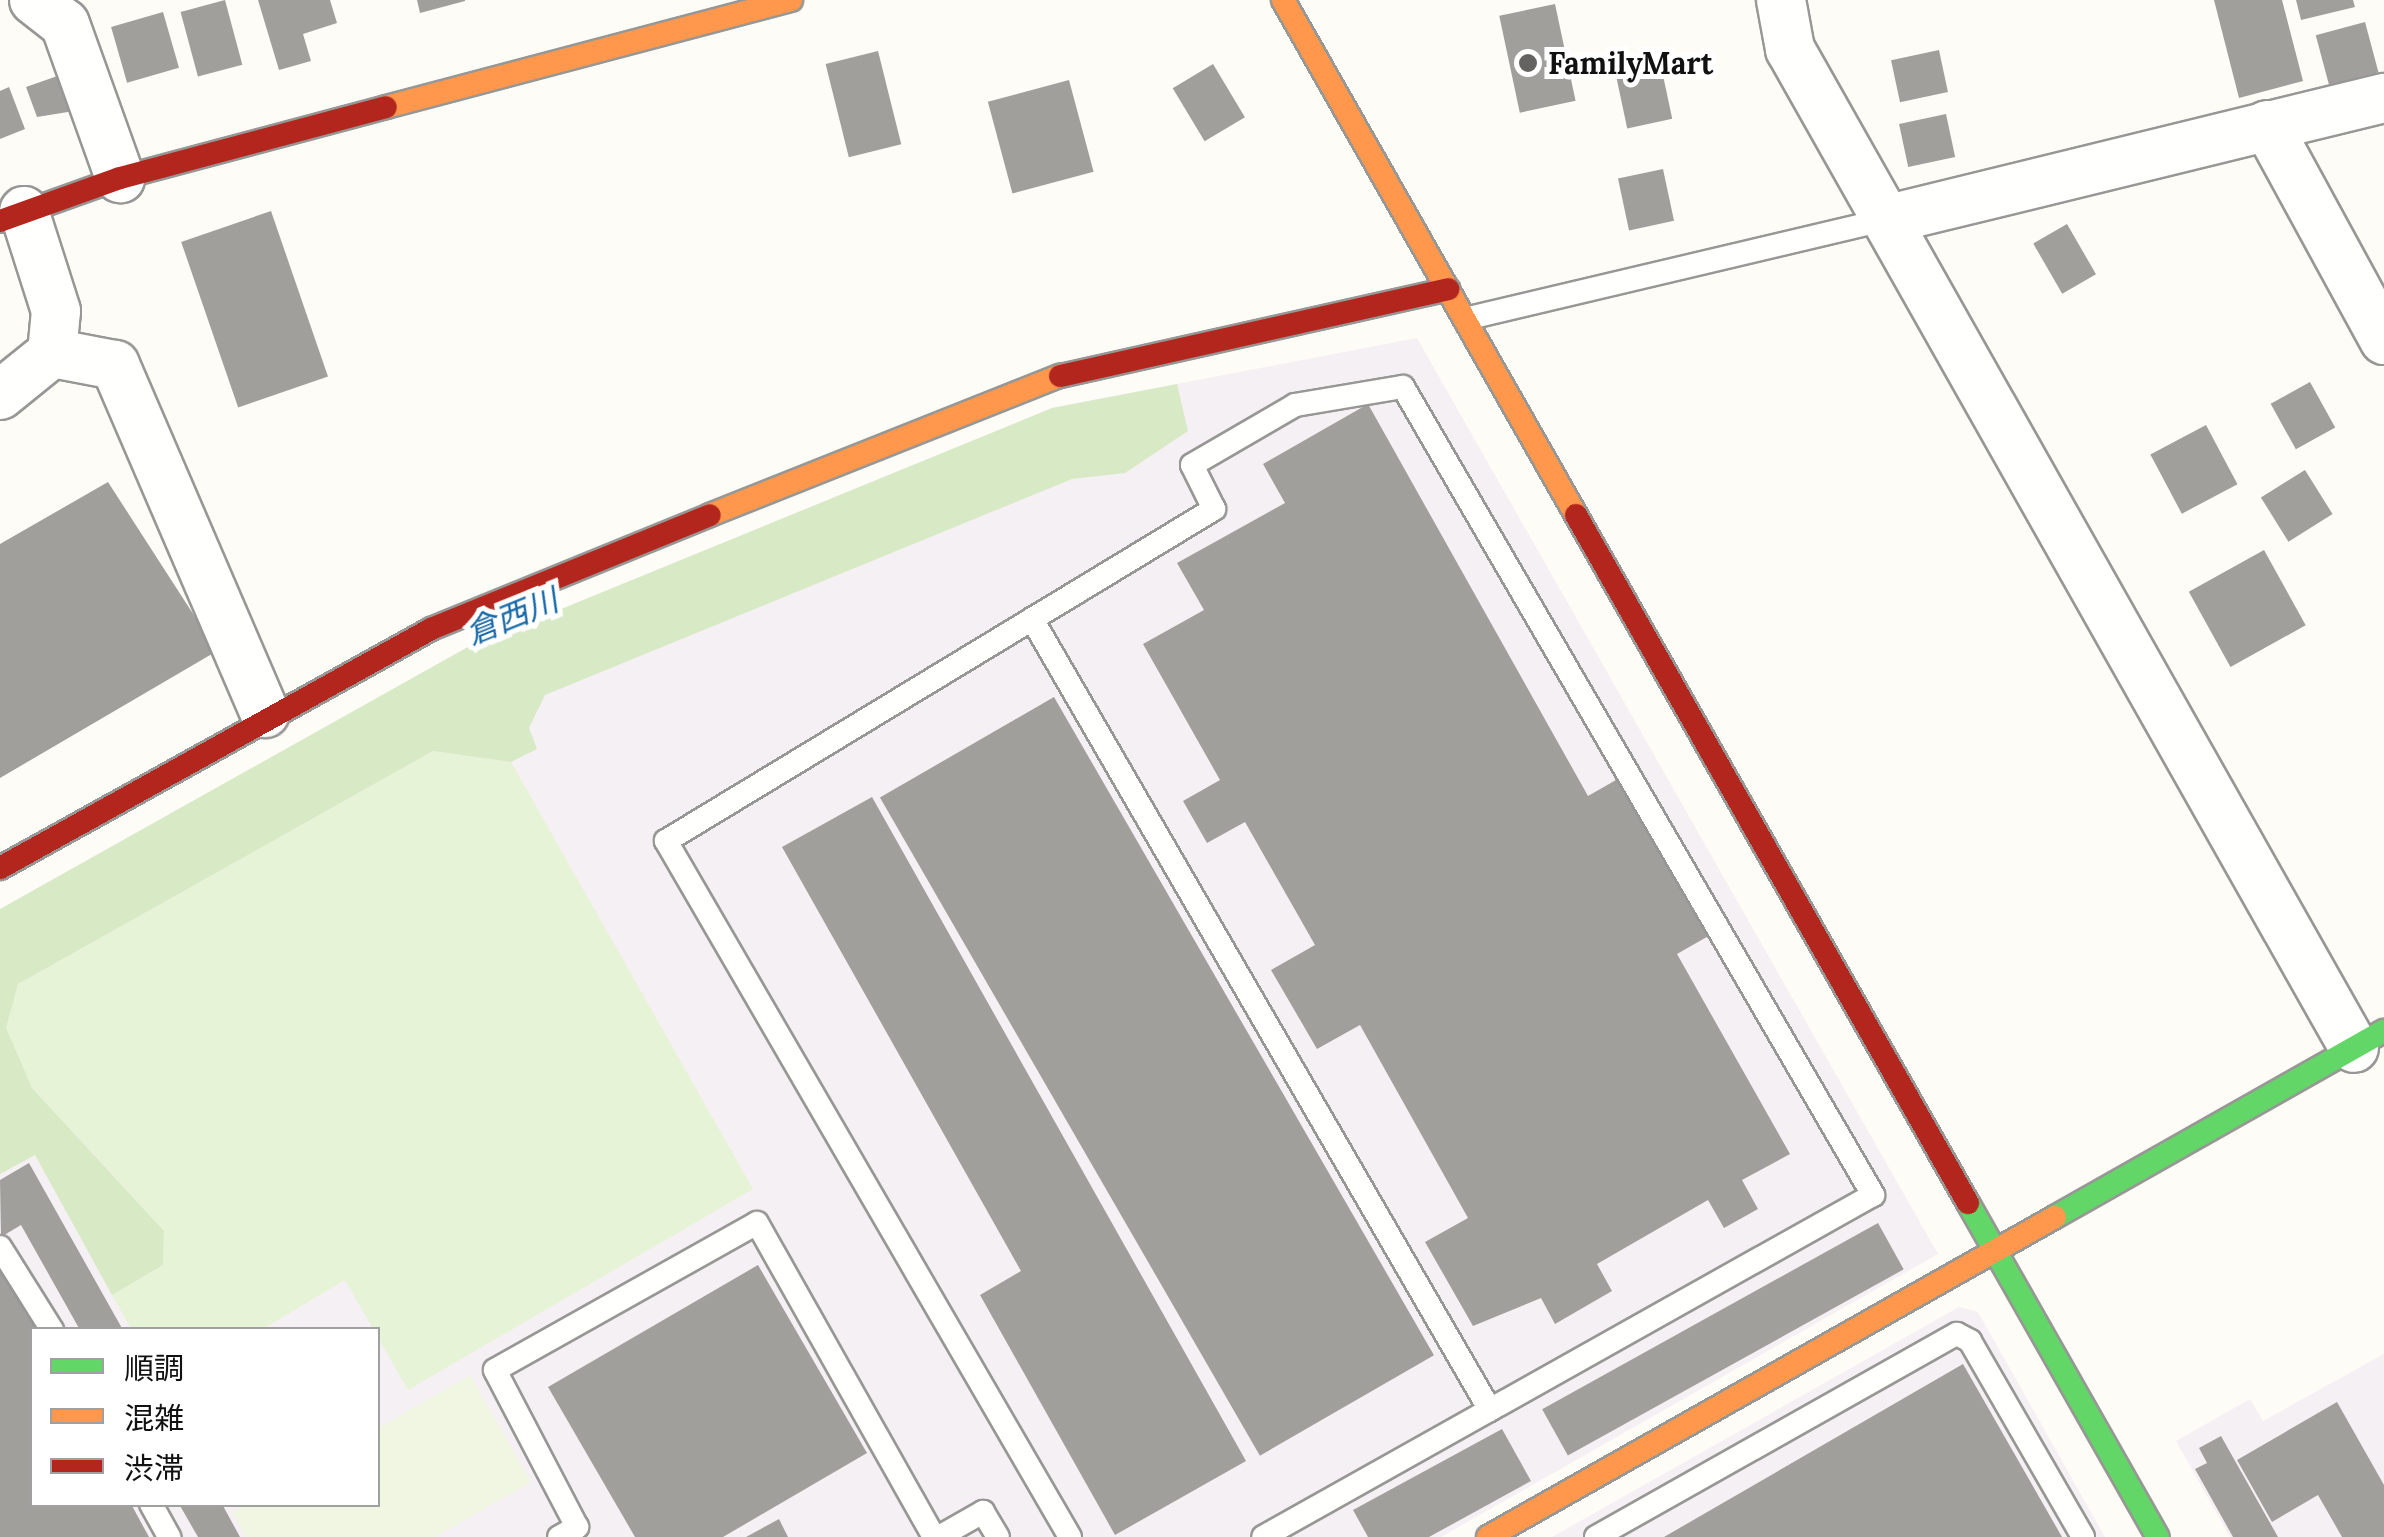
<!DOCTYPE html>
<html>
<head>
<meta charset="utf-8">
<style>
  body { margin:0 }
  #map { position:relative; width:2384px; height:1537px; overflow:hidden; background:#fdfcf7; font-family:Lora,"Noto Sans JP",serif }
  div>[style] { position:absolute }
  .industrial>* { inset:0; background:#f5f0f3 }
  .green>* { inset:0; background:#e7f3d7 }
  .forest>* { inset:0; background:#d8eac5 }
  .pitch>* { inset:0; background:#f0f6e1 }
  .building>* { inset:0; background:#a19f9c; transform-origin:0 0 }
  .roads { filter:drop-shadow(2px 0 #979795) drop-shadow(-2px 0 #979795) drop-shadow(0 2px #979795) drop-shadow(0 -2px #979795) }
  .lane>* { height:22px; margin:-11px; padding:0 11px; transform-origin:11px; border-radius:11px; background:#fffffe }
  .street>* { height:48px; margin:-24px; padding:0 24px; transform-origin:24px; border-radius:24px; background:#fffffe }
  .fast>* { height:22px; margin:-11px; padding:0 11px; transform-origin:11px; border-radius:11px; background:#63d668 }
  .slow>* { height:22px; margin:-11px; padding:0 11px; transform-origin:11px; border-radius:11px; background:#ff974d }
  .jam>* { height:22px; margin:-11px; padding:0 11px; transform-origin:11px; border-radius:11px; background:#b3261e }
  .dots>* { width:28px; height:28px; translate:-50% -50%; box-sizing:border-box; border:5px solid #fff; border-radius:50% }
  span { translate:-50% -50%; white-space:nowrap; text-align:center; line-height:1.15; -webkit-text-stroke:10px #fff; paint-order:stroke }
  .poi-label { font-size:30px; color:#111; font-weight:700 }
  .left { translate:0 -50%; text-align:left }
  .water-label { font-size:32px; color:#1768a6; font-style:italic }
  .legend { position:absolute; left:30px; top:1327px; width:350px; height:180px; box-sizing:border-box; background:#fff; border:2px solid #a0a0a0; margin:0; padding:12px 18px; list-style:none; font-size:30px; color:#111 }
  .legend li { display:flex; align-items:center; gap:20px; height:50px }
  .legend b { width:50px; border:2px solid #a0a0a0 }
</style>
</head>
<body>
<div id="map">
  <div class="industrial">
    <i style="clip-path:polygon(evenodd,1417px 338px,1938px 1254px,1441px 1537px,0 1537px,0 910px,1052px 408px,1417px 338px,32px 1330px,378px 1330px,378px 1504px,32px 1504px,32px 1330px)"></i>
    <i style="clip-path:polygon(1959px 1307px,1978px 1312px,2105px 1537px,1552px 1537px)"></i>
    <i style="clip-path:polygon(2384px 1354px,2384px 1537px,2230px 1537px,2176px 1441px,2250px 1399px,2263px 1421px)"></i>
  </div>
  <div class="green">
    <i style="clip-path:polygon(433px 751px,511px 762px,753px 1189px,408px 1390px,345px 1280px,263px 1329px,131px 1329px,112px 1295px,163px 1265px,164px 1231px,32px 1088px,5px 1028px,18px 984px)"></i>
  </div>
  <div class="forest">
    <i style="clip-path:polygon(1177px 384px,1188px 431px,1125px 473px,1072px 479px,545px 695px,529px 728px,537px 749px,511px 762px,433px 751px,18px 984px,6px 1028px,32px 1088px,164px 1231px,163px 1265px,112px 1295px,35px 1155px,0 1174px,0 909px,466px 648px,1052px 408px)"></i>
  </div>
  <div class="pitch">
    <i style="clip-path:polygon(470px 1375px,531px 1482px,435px 1537px,246px 1537px,232px 1512px,244px 1505px,378px 1504px,378px 1428px)"></i>
  </div>
  <div class="building">
    <i style="left:225px;top:0;width:67px;height:46px;rotate:75deg"></i>
    <i style="clip-path:polygon(258px 0,330px 0,337px 23px,303px 34px,311px 61px,279px 70px)"></i>
    <i style="clip-path:polygon(417px 0,465px 0,465px 1px,420px 13px)"></i>
    <i style="clip-path:polygon(2214px 0,2282px 0,2303px 81px,2239px 98px)"></i>
    <i style="clip-path:polygon(2296px 0,2353px 0,2355px 7px,2301px 20px)"></i>
    <i style="left:1555px;top:4px;width:99px;height:57px;rotate:78deg"></i>
    <i style="left:163px;top:12px;width:58px;height:54px;rotate:74deg"></i>
    <i style="left:2365px;top:22px;width:52px;height:51px;rotate:75deg"></i>
    <i style="left:1939px;top:50px;width:43px;height:49px;rotate:78deg"></i>
    <i style="left:878px;top:51px;width:96px;height:54px;rotate:76deg"></i>
    <i style="left:1213px;top:64px;width:62px;height:47px;rotate:59deg"></i>
    <i style="left:1661px;top:66px;width:54px;height:46px;rotate:78deg"></i>
    <i style="clip-path:polygon(66px 73px,80px 110px,37px 117px,26px 87px)"></i>
    <i style="left:1069px;top:80px;width:95px;height:84px;rotate:75deg"></i>
    <i style="clip-path:polygon(9px 87px,25px 129px,0 139px,0 91px)"></i>
    <i style="left:1946px;top:114px;width:44px;height:48px;rotate:78deg"></i>
    <i style="left:1663px;top:169px;width:53px;height:46px;rotate:78deg"></i>
    <i style="left:271px;top:211px;width:175px;height:95px;rotate:71deg"></i>
    <i style="left:2067px;top:224px;width:58px;height:39px;rotate:60deg"></i>
    <i style="left:2310px;top:382px;width:52px;height:45px;rotate:61deg"></i>
    <i style="clip-path:polygon(1368px 404px,1588px 796px,1630px 772px,1719px 930px,1677px 954px,1790px 1154px,1742px 1180px,1758px 1209px,1724px 1228px,1708px 1200px,1597px 1264px,1612px 1291px,1555px 1324px,1541px 1298px,1473px 1326px,1425px 1242px,1468px 1218px,1360px 1025px,1317px 1049px,1271px 970px,1315px 945px,1245px 822px,1207px 843px,1183px 801px,1220px 780px,1143px 644px,1204px 610px,1177px 563px,1285px 503px,1263px 464px)"></i>
    <i style="left:2206px;top:425px;width:67px;height:63px;rotate:62deg"></i>
    <i style="left:2305px;top:470px;width:52px;height:52px;rotate:58deg"></i>
    <i style="clip-path:polygon(108px 482px,217px 651px,0 778px,0 544px)"></i>
    <i style="left:2264px;top:550px;width:86px;height:86px;rotate:61deg"></i>
    <i style="left:1054px;top:697px;width:760px;height:201px;rotate:60deg"></i>
    <i style="clip-path:polygon(872px 797px,1246px 1461px,1115px 1535px,980px 1295px,1021px 1271px,782px 847px)"></i>
    <i style="clip-path:polygon(29px 1163px,123px 1330px,80px 1330px,21px 1225px,1px 1237px,0 1180px)"></i>
    <i style="left:1878px;top:1223px;width:53px;height:384px;rotate:61deg"></i>
    <i style="clip-path:polygon(0 1243px,48px 1330px,32px 1330px,32px 1504px,131px 1504px,149px 1537px,0 1537px)"></i>
    <i style="clip-path:polygon(758px 1265px,867px 1453px,723px 1537px,635px 1537px,548px 1387px)"></i>
    <i style="clip-path:polygon(1963px 1364px,2062px 1537px,1664px 1537px)"></i>
    <i style="clip-path:polygon(2337px 1402px,2384px 1485px,2384px 1537px,2342px 1537px,2318px 1495px,2272px 1522px,2237px 1460px)"></i>
    <i style="clip-path:polygon(1502px 1429px,1531px 1481px,1429px 1537px,1368px 1537px,1353px 1510px)"></i>
    <i style="clip-path:polygon(2221px 1436px,2278px 1537px,2233px 1537px,2195px 1469px,2207px 1463px,2199px 1448px)"></i>
    <i style="clip-path:polygon(179px 1504px,222px 1504px,240px 1537px,198px 1537px)"></i>
    <i style="clip-path:polygon(779px 1519px,788px 1537px,746px 1537px)"></i>
  </div>
  <div class="roads">
    <div class="lane">
      <i style="left:1465px;top:319px;width:436px;rotate:-13.3deg"></i>
      <i style="left:1032px;top:619px;width:914px;rotate:59.93deg"></i>
      <i style="left:0;top:1247px;width:98px;rotate:57.9deg"></i>
      <i style="left:151px;top:1504px;width:38px;rotate:61deg"></i>
      <i style="left:559px;top:1537px;width:21px;rotate:-29deg"></i>
      <i style="left:577px;top:1527px;width:177px;rotate:-117.6deg"></i>
      <i style="left:495px;top:1370px;width:300px;rotate:-29.3deg"></i>
      <i style="left:757px;top:1223px;width:360px;rotate:60.6deg"></i>
      <i style="left:939px;top:1537px;width:51px;rotate:-29.6deg"></i>
      <i style="left:983px;top:1512px;width:29px;rotate:59deg"></i>
      <i style="left:1070px;top:1537px;width:805px;rotate:-120.13deg"></i>
      <i style="left:666px;top:841px;width:641px;rotate:-31.21deg"></i>
      <i style="left:1214px;top:509px;width:49px;rotate:-116.6deg"></i>
      <i style="left:1192px;top:465px;width:119px;rotate:-30.2deg"></i>
      <i style="left:1295px;top:405px;width:109px;rotate:-9.5deg"></i>
      <i style="left:1403px;top:387px;width:935px;rotate:59.81deg"></i>
      <i style="left:1873px;top:1195px;width:699px;rotate:150.72deg"></i>
      <i style="left:1596px;top:1537px;width:414px;rotate:-29.4deg"></i>
      <i style="left:1957px;top:1334px;width:15px;rotate:28deg"></i>
      <i style="left:1970px;top:1341px;width:226px;rotate:60deg"></i>
    </div>
    <div class="street">
      <i style="left:34px;top:0;width:39px;rotate:38deg"></i>
      <i style="left:65px;top:24px;width:164px;rotate:70.3deg"></i>
      <i style="left:1781px;top:0;width:50px;rotate:79.6deg"></i>
      <i style="left:1790px;top:49px;width:1147px;rotate:60.55deg"></i>
      <i style="left:2267px;top:125px;width:245px;rotate:61.4deg"></i>
      <i style="left:1889px;top:219px;width:510px;rotate:-13.74deg"></i>
      <i style="left:52px;top:353px;width:64px;rotate:10.8deg"></i>
      <i style="left:115px;top:365px;width:379px;rotate:66.7deg"></i>
      <i style="left:0;top:395px;width:67px;rotate:-38.9deg"></i>
      <i style="left:52px;top:353px;width:42px;rotate:-84.6deg"></i>
      <i style="left:56px;top:311px;width:105px;rotate:-107.7deg"></i>
    </div>
    <div class="fast">
      <i style="left:1968px;top:1203px;width:384px;rotate:60.4deg"></i>
      <i style="left:2055px;top:1217px;width:378px;rotate:-29.5deg"></i>
    </div>
    <div class="slow">
      <i style="left:1283px;top:0;width:593px;rotate:60.36deg"></i>
      <i style="left:386px;top:107px;width:419px;rotate:-14.8deg"></i>
      <i style="left:710px;top:515px;width:377px;rotate:-21.7deg"></i>
      <i style="left:1488px;top:1537px;width:651px;rotate:-29.44deg"></i>
    </div>
    <div class="jam">
      <i style="left:0;top:221px;width:127px;rotate:-19.7deg"></i>
      <i style="left:120px;top:178px;width:275px;rotate:-14.9deg"></i>
      <i style="left:1060px;top:376px;width:398px;rotate:-12.6deg"></i>
      <i style="left:1576px;top:515px;width:792px;rotate:60.33deg"></i>
      <i style="left:0;top:868px;width:493px;rotate:-29deg"></i>
      <i style="left:431px;top:629px;width:301px;rotate:-22.2deg"></i>
    </div>
  </div>
  <div class="dots">
    <i style="left:1528px;top:63px;background:#646362"></i>
  </div>
  <div class="poi-label">
    <span class="left" style="left:1548px;top:63px">FamilyMart</span>
  </div>
  <div class="water-label">
    <span style="left:512px;top:617px;rotate:-22deg">倉西川</span>
  </div>
  <ul class="legend">
  <li><b style="height:12px;background:#63d668"></b>順調</li>
  <li><b style="height:12px;background:#ff974d"></b>混雑</li>
  <li><b style="height:12px;background:#b3261e"></b>渋滞</li>
  </ul>
</div>
</body>
</html>
